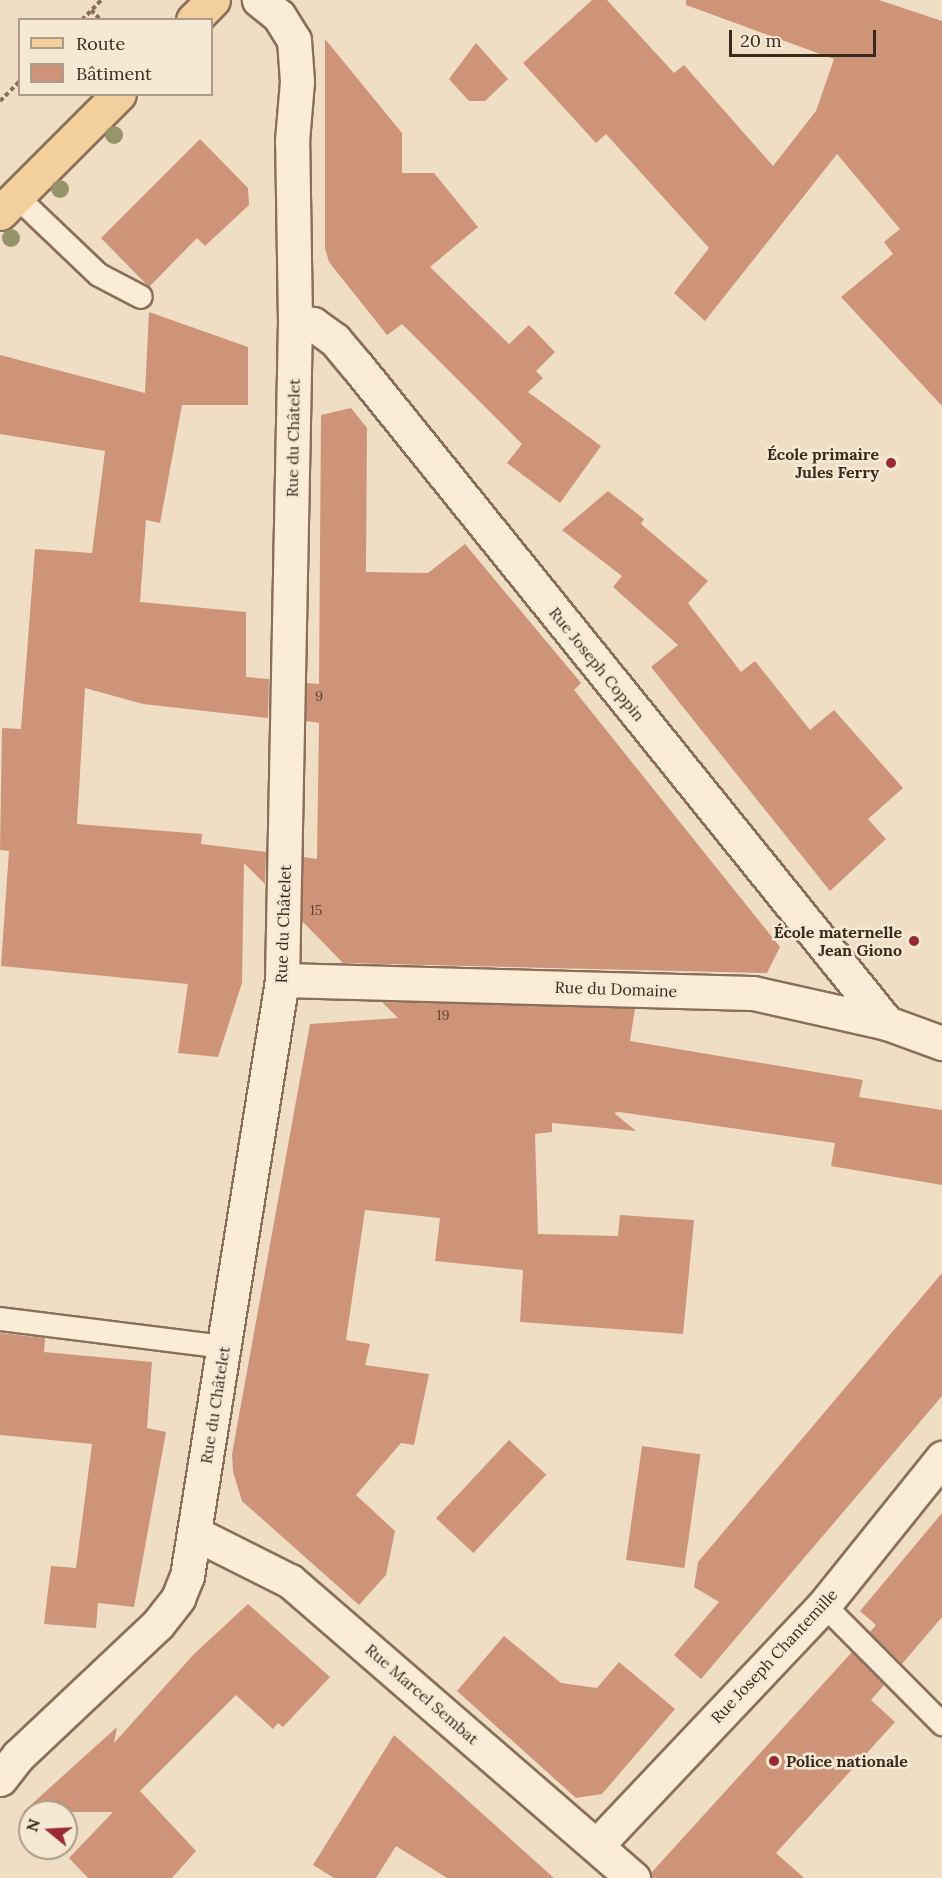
<!DOCTYPE html>
<html>
<head>
<meta charset="utf-8">
<style>
  body { margin:0 }
  #map { position:relative; width:942px; height:1878px; overflow:hidden; background:#efdec4; font-family:Lora,serif }
  div>[style] { position:absolute }
  .building>* { inset:0; background:#ce9479; transform-origin:0 0 }
  .path>* { height:4px; margin-top:-2px; transform-origin:0; background:repeating-linear-gradient(90deg,#8a6f5a 0 4.5px,transparent 0 7.5px) }
  .roads { filter:drop-shadow(2px 0 #8a6f5a) drop-shadow(-2px 0 #8a6f5a) drop-shadow(0 2px #8a6f5a) drop-shadow(0 -2px #8a6f5a) }
  .lane>* { height:22px; margin:-11px; padding:0 11px; transform-origin:11px; border-radius:11px; background:#faecd7 }
  .street>* { height:33px; margin:-16.5px; padding:0 16.5px; transform-origin:16.5px; border-radius:16.5px; background:#faecd7 }
  .primary>* { height:33px; margin:-16.5px; padding:0 16.5px; transform-origin:16.5px; border-radius:16.5px; background:#f3d09b }
  .trees>* { width:18px; height:18px; margin:-9px; border-radius:50%; background:#97946c }
  .dots>* { width:16px; height:16px; translate:-50% -50%; box-sizing:border-box; border:3px solid #f6e9d4; border-radius:50% }
  span { translate:-50% -50%; white-space:nowrap; text-align:center; line-height:1.15; -webkit-text-stroke:5px #f6e9d4; paint-order:stroke }
  .number-label { font-size:14px; color:#5f4435 }
  .number-label span { -webkit-text-stroke-width:0 }
  .street-label { font-size:16px; color:#3a291e }
  .poi-label { font-size:16px; color:#3a291e; font-weight:700 }
  .right { translate:-100% -50%; text-align:right }
  .left { translate:0 -50%; text-align:left }
  .legend { position:absolute; left:18px; top:18px; width:195px; height:78px; box-sizing:border-box; background:#f6e9d4; border:2px solid #ab9c8b; margin:0; padding:8px 10px; list-style:none; font-size:18px; color:#3a291e }
  .legend li { display:flex; align-items:center; gap:12px; height:30px }
  .legend b { width:30px; border:2px solid #ab9c8b }
  .north { position:absolute; left:18px; top:1800px; width:60px; height:60px; box-sizing:border-box; background:#f6e9d4; border:2px solid #ab9c8b; border-radius:50%; rotate:288deg; font-size:16px; font-weight:700; line-height:24px; text-align:center; color:#3a291e }
  .north::after { content:''; display:block; margin:auto; width:21px; height:27px; background:#9b2833; clip-path:polygon(50% 0,100% 100%,50% 72%,0 100%) }
  .scale { position:absolute; left:729px; top:30px; width:147px; height:27px; box-sizing:border-box; border:3px solid #3a291e; border-top:0; padding-left:8px; font-size:18px; line-height:21px; white-space:nowrap; color:#3a291e; -webkit-text-stroke:4px #f6e9d4; paint-order:stroke }
</style>
</head>
<body>
<div id="map">
  <div class="building">
    <i style="clip-path:polygon(592px 0,607px 0,674px 73px,684px 65px,773px 166px,816px 111px,834px 59px,686px 5px,686px 0,879px 0,942px 21px,942px 406px,841px 297px,893px 254px,884px 242px,900px 229px,837px 154px,705px 321px,674px 293px,709px 248px,606px 134px,596px 143px,523px 63px)"></i>
    <i style="clip-path:polygon(325px 39px,402px 133px,402px 173px,434px 173px,478px 227px,430px 267px,509px 344px,529px 325px,555px 352px,536px 371px,543px 378px,528px 392px,601px 446px,560px 503px,507px 463px,522px 444px,402px 324px,387px 335px,329px 262px,325px 248px)"></i>
    <i style="clip-path:polygon(476px 43px,508px 79px,485px 101px,469px 101px,449px 79px)"></i>
    <i style="clip-path:polygon(200px 139px,248px 188px,249px 205px,205px 246px,197px 238px,149px 287px,101px 238px)"></i>
    <i style="clip-path:polygon(149px 312px,248px 347px,248px 405px,182px 405px,160px 523px,146px 520px,140px 602px,246px 612px,246px 677px,269px 679px,268px 718px,143px 704px,85px 688px,77px 824px,202px 834px,201px 844px,266px 852px,265px 884px,244px 863px,242px 983px,218px 1057px,178px 1053px,188px 984px,1px 966px,9px 851px,0 850px,2px 728px,21px 729px,35px 549px,92px 553px,105px 451px,0 434px,0 355px,145px 393px)"></i>
    <i style="clip-path:polygon(351px 408px,367px 428px,366px 572px,428px 573px,465px 544px,581px 683px,574px 690px,780px 947px,767px 973px,343px 963px,302px 921px,303px 857px,317px 859px,319px 723px,306px 721px,307px 683px,319px 684px,321px 415px)"></i>
    <i style="clip-path:polygon(608px 491px,644px 519px,641px 524px,708px 581px,688px 603px,741px 672px,755px 661px,810px 730px,834px 710px,903px 788px,868px 819px,886px 839px,830px 891px,651px 667px,678px 645px,613px 587px,622px 576px,562px 530px)"></i>
    <i style="clip-path:polygon(382px 1002px,635px 1008px,630px 1041px,863px 1080px,859px 1097px,942px 1110px,942px 1185px,831px 1166px,835px 1143px,619px 1112px,614px 1113px,636px 1131px,552px 1123px,552px 1132px,535px 1134px,538px 1234px,618px 1236px,620px 1215px,694px 1220px,683px 1334px,520px 1322px,523px 1270px,435px 1261px,440px 1218px,365px 1210px,346px 1340px,370px 1344px,365px 1365px,429px 1374px,414px 1445px,401px 1443px,356px 1495px,395px 1531px,386px 1575px,359px 1605px,242px 1501px,233px 1472px,232px 1454px,310px 1024px,398px 1018px)"></i>
    <i style="clip-path:polygon(942px 1273px,942px 1396px,701px 1679px,674px 1655px,719px 1602px,694px 1587px,698px 1562px)"></i>
    <i style="clip-path:polygon(0 1333px,45px 1338px,44px 1352px,152px 1362px,147px 1428px,166px 1432px,134px 1607px,98px 1603px,96px 1628px,44px 1624px,51px 1566px,76px 1568px,92px 1444px,0 1435px)"></i>
    <i style="left:509px;top:1440px;width:51px;height:107px;rotate:43deg"></i>
    <i style="left:642px;top:1446px;width:59px;height:115px;rotate:8deg"></i>
    <i style="clip-path:polygon(942px 1513px,942px 1617px,902px 1664px,870px 1632px,876px 1625px,860px 1611px)"></i>
    <i style="clip-path:polygon(248px 1604px,330px 1677px,283px 1727px,278px 1723px,273px 1729px,236px 1695px,140px 1791px,196px 1851px,172px 1878px,88px 1878px,69px 1858px,113px 1812px,23px 1812px,117px 1727px,114px 1743px,194px 1654px)"></i>
    <i style="clip-path:polygon(504px 1636px,561px 1683px,597px 1688px,619px 1662px,675px 1709px,602px 1794px,576px 1798px,457px 1691px)"></i>
    <i style="clip-path:polygon(852px 1652px,884px 1685px,871px 1700px,895px 1722px,776px 1853px,804px 1878px,651px 1878px,651px 1873px)"></i>
    <i style="clip-path:polygon(394px 1735px,456px 1790px,554px 1878px,447px 1878px,396px 1846px,376px 1878px,334px 1878px,313px 1865px)"></i>
  </div>
  <div class="path">
    <i style="left:91px;top:10px;width:14px;rotate:45deg"></i>
    <i style="left:82px;top:20px;width:28px;rotate:-46deg"></i>
    <i style="left:0;top:101px;width:28px;rotate:-45deg"></i>
  </div>
  <div class="roads">
    <div class="lane">
      <i style="left:17px;top:197px;width:113px;rotate:43.6deg"></i>
      <i style="left:99px;top:275px;width:47px;rotate:27.6deg"></i>
      <i style="left:0;top:1319px;width:226px;rotate:7.1deg"></i>
      <i style="left:824px;top:1605px;width:168px;rotate:45.2deg"></i>
    </div>
    <div class="street">
      <i style="left:295px;top:322px;width:18px;rotate:6deg"></i>
      <i style="left:313px;top:324px;width:27px;rotate:36deg"></i>
      <i style="left:335px;top:340px;width:34px;rotate:50deg"></i>
      <i style="left:357px;top:366px;width:844px;rotate:51.11deg"></i>
      <i style="left:282px;top:980px;width:471px;rotate:1.6deg"></i>
      <i style="left:753px;top:993px;width:137px;rotate:12.6deg"></i>
      <i style="left:887px;top:1023px;width:59px;rotate:20deg"></i>
      <i style="left:196px;top:1534px;width:105px;rotate:26.6deg"></i>
      <i style="left:290px;top:1581px;width:454px;rotate:40.9deg"></i>
      <i style="left:0;top:1779px;width:29px;rotate:-52deg"></i>
      <i style="left:18px;top:1756px;width:192px;rotate:-43.3deg"></i>
      <i style="left:158px;top:1624px;width:33px;rotate:-52deg"></i>
      <i style="left:178px;top:1598px;width:24px;rotate:-68deg"></i>
      <i style="left:187px;top:1576px;width:604px;rotate:-80.94deg"></i>
      <i style="left:282px;top:980px;width:658px;rotate:-88.87deg"></i>
      <i style="left:295px;top:322px;width:181px;rotate:-90.9deg"></i>
      <i style="left:292px;top:141px;width:60px;rotate:-85.2deg"></i>
      <i style="left:297px;top:81px;width:41px;rotate:-94.2deg"></i>
      <i style="left:294px;top:40px;width:28px;rotate:-122deg"></i>
      <i style="left:279px;top:16px;width:26px;rotate:-141deg"></i>
      <i style="left:597px;top:1845px;width:330px;rotate:-46.6deg"></i>
      <i style="left:824px;top:1605px;width:189px;rotate:-51.2deg"></i>
    </div>
    <div class="primary">
      <i style="left:193px;top:20px;width:28px;rotate:-45deg"></i>
      <i style="left:0;top:213px;width:168px;rotate:-45deg"></i>
    </div>
  </div>
  <div class="trees">
    <i style="left:114px;top:135px"></i>
    <i style="left:60px;top:189px"></i>
    <i style="left:11px;top:238px"></i>
  </div>
  <div class="dots">
    <i style="left:891px;top:463px;background:#9b2833"></i>
    <i style="left:914px;top:941px;background:#9b2833"></i>
    <i style="left:774px;top:1761px;background:#9b2833"></i>
  </div>
  <div class="number-label">
    <span style="left:319px;top:696px">9</span>
    <span style="left:316px;top:910px">15</span>
    <span style="left:443px;top:1015px">19</span>
  </div>
  <div class="street-label">
    <span style="left:293px;top:438px;rotate:-89deg">Rue du Châtelet</span>
    <span style="left:597px;top:664px;rotate:51deg">Rue Joseph Coppin</span>
    <span style="left:283px;top:924px;rotate:-88deg">Rue du Châtelet</span>
    <span style="left:616px;top:989px;rotate:2deg">Rue du Domaine</span>
    <span style="left:215px;top:1405px;rotate:-81deg">Rue du Châtelet</span>
    <span style="left:774px;top:1656px;rotate:-47deg">Rue Joseph Chantemille</span>
    <span style="left:422px;top:1694px;rotate:41deg">Rue Marcel Sembat</span>
  </div>
  <div class="poi-label">
    <span class="right" style="left:879px;top:463px">École primaire<br>Jules Ferry</span>
    <span class="right" style="left:902px;top:941px">École maternelle<br>Jean Giono</span>
    <span class="left" style="left:786px;top:1761px">Police nationale</span>
  </div>
  <ul class="legend">
  <li><b style="height:8px;background:#f3d09b"></b>Route</li>
  <li><b style="height:16px;background:#ce9479"></b>Bâtiment</li>
  </ul>
  <div class="north">N</div>
  <div class="scale">20 m</div>
</div>
</body>
</html>
